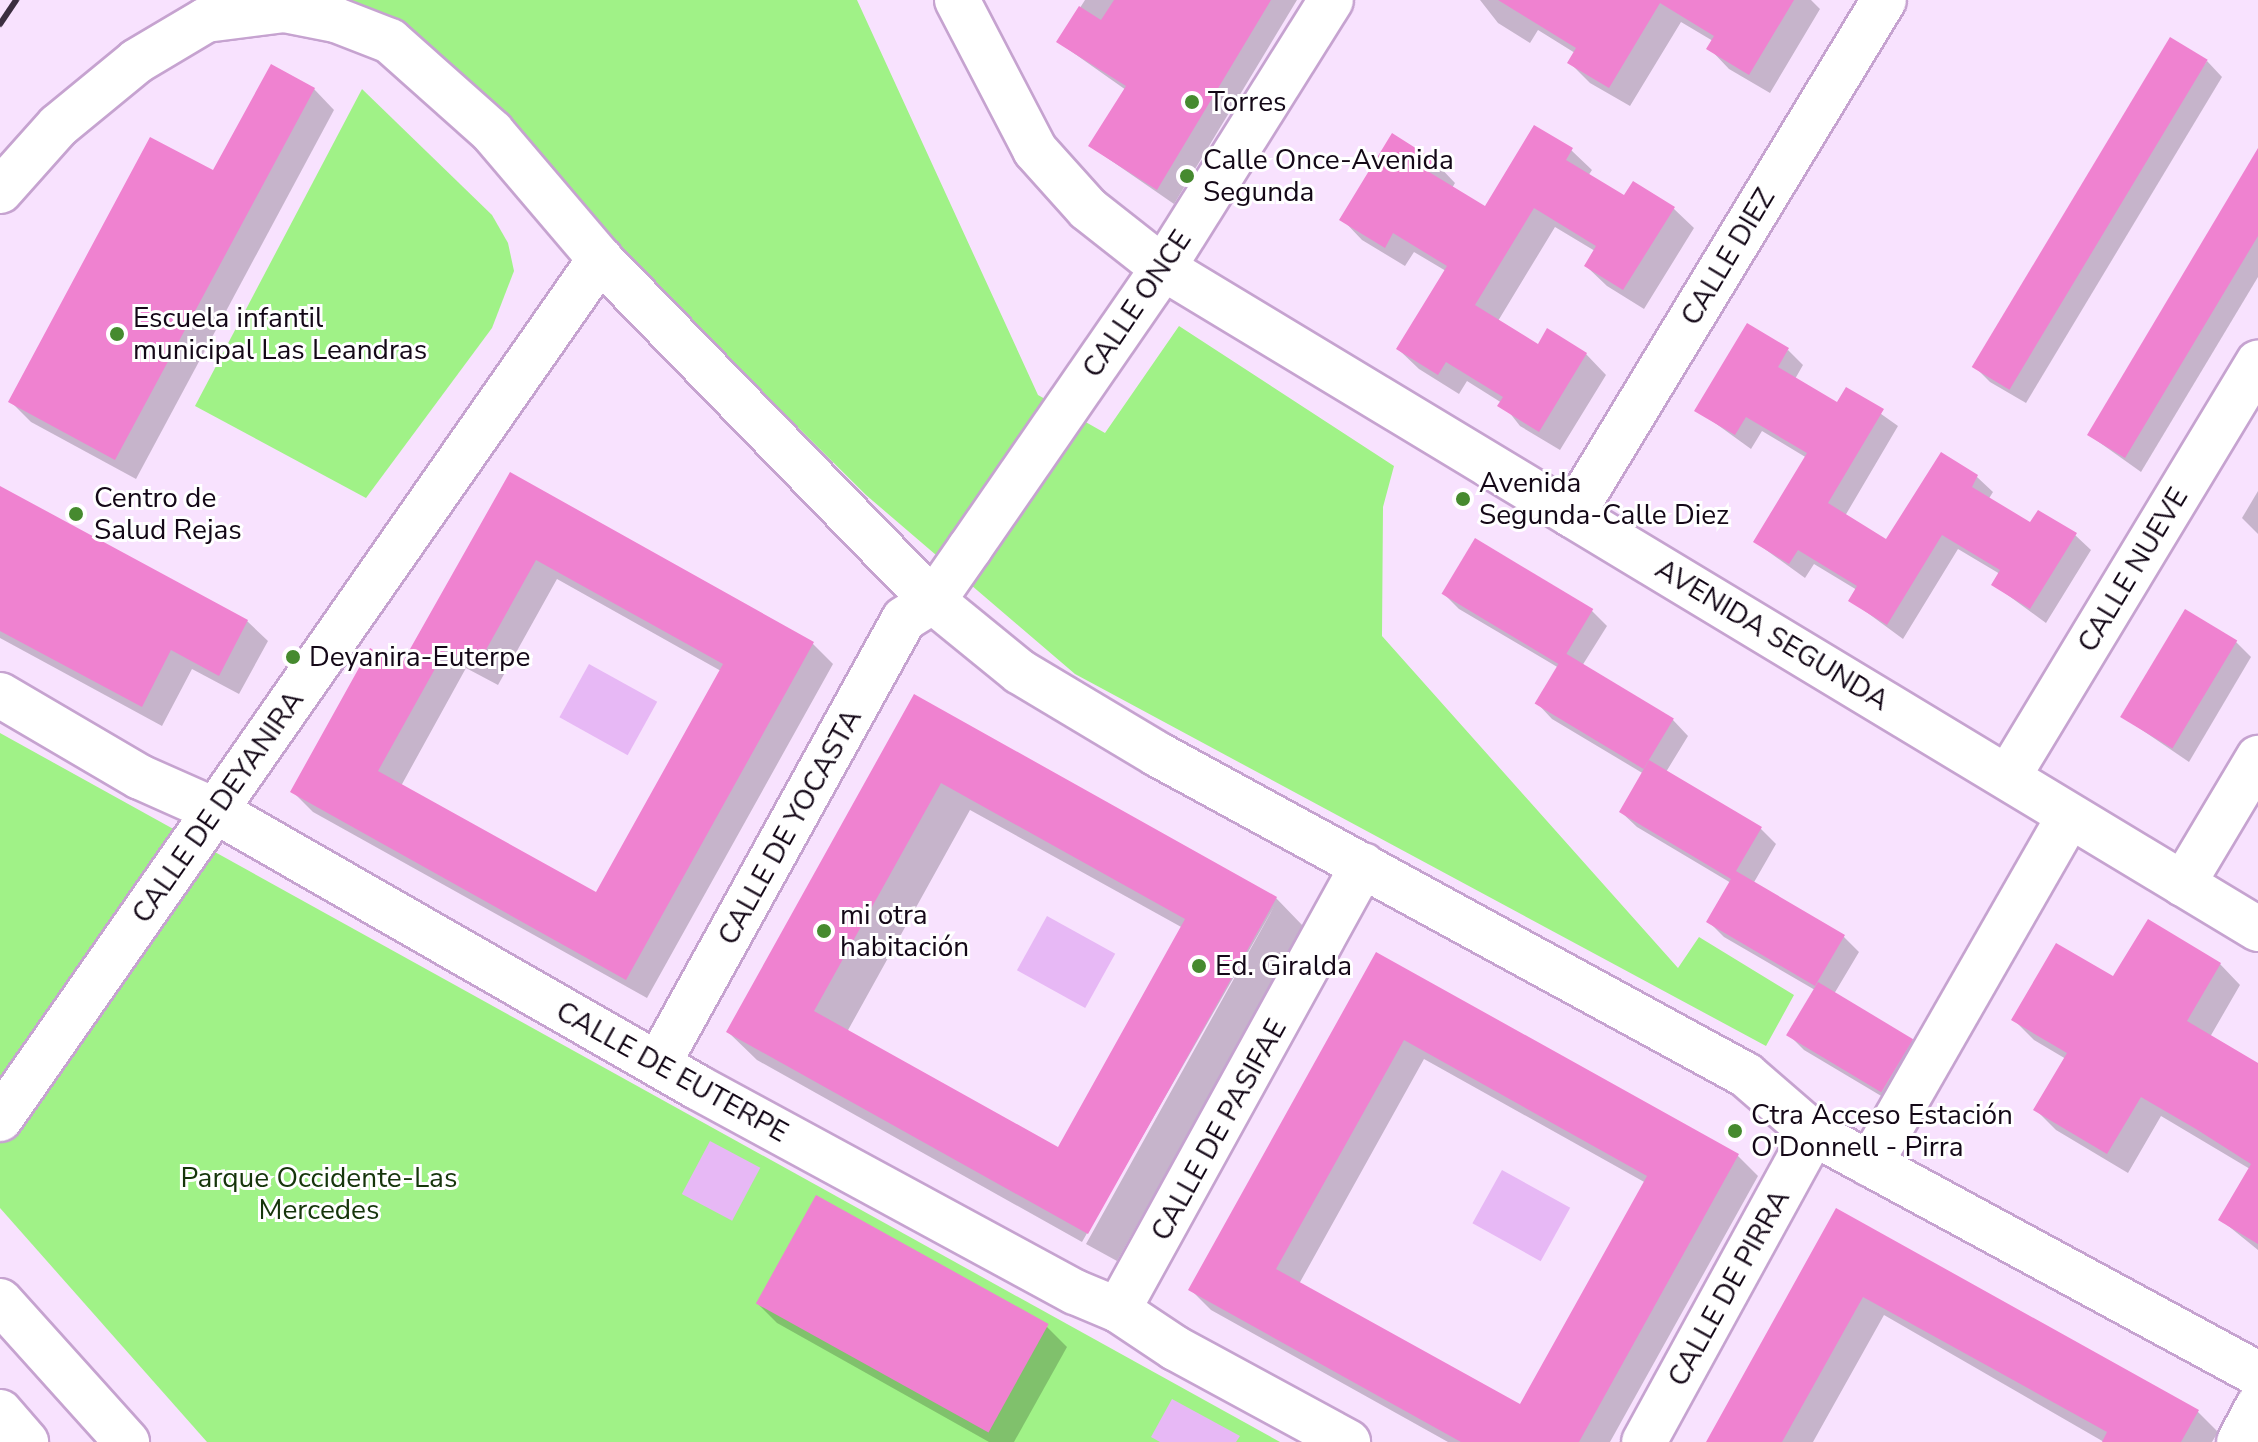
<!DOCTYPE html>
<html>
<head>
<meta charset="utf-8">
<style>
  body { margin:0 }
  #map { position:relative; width:2258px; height:1442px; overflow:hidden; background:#f8e2fe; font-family:"Nunito Sans",sans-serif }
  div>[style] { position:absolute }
  .green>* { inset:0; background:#a0f287 }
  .water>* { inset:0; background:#e7b8f5; transform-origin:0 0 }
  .shadow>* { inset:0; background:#0003 }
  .building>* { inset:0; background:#ef82d0; transform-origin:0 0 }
  .roads { filter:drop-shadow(2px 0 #c6a3d0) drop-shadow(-2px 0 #c6a3d0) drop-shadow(0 2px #c6a3d0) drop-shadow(0 -2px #c6a3d0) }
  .minor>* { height:44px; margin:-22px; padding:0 22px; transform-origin:22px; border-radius:22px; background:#fff }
  .highway>* { height:44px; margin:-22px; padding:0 22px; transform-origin:22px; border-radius:22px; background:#fff }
  .rail>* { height:6px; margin:-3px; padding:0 3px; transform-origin:3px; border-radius:3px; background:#3b2e3f }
  .dots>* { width:22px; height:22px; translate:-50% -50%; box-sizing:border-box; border:4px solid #fff; border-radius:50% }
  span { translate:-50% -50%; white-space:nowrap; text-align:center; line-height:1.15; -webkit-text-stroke:6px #fff; paint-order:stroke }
  .poi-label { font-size:28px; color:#140817 }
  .left { translate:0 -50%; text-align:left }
  .street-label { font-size:28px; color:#140817 }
  .park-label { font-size:28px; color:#16350b }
</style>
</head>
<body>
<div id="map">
  <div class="green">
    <i style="clip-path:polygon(276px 0,857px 0,1038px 395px,1105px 433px,1179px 326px,1394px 466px,1383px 507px,1382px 636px,1678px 968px,1699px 937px,1794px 995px,1766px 1046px,1075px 674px,866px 495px,450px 81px)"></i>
    <i style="clip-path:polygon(362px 89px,492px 215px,508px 243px,514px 271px,492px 328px,366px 498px,195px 406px)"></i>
    <i style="clip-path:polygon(0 733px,1280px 1442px,207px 1442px,0 1208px)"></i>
  </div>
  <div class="water">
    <i style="left:589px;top:664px;width:78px;height:61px;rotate:29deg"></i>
    <i style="left:1047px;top:916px;width:78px;height:62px;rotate:29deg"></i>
    <i style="left:710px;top:1141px;width:57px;height:60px;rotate:28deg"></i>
    <i style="left:1502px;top:1170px;width:78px;height:61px;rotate:29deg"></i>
    <i style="clip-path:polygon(1172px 1399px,1240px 1436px,1236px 1442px,1160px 1442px,1151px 1437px)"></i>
  </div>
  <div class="shadow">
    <i style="clip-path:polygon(1085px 0,1297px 0,1174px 204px,1090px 146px,1126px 90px,1058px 42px)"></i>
    <i style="clip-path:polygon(1480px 0,1811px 0,1820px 9px,1770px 93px,1729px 69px,1709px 48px,1713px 41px,1681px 22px,1630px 106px,1590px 83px,1570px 63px,1575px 53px,1538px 30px,1530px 43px,1498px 23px)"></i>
    <i style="clip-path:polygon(2207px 61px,2222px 77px,2026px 403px,1990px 382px,1974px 366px)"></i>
    <i style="clip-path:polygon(314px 89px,334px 110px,136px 479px,31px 422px,11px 402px,214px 173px)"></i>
    <i style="clip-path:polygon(1393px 136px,1435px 162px,1455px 183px,1452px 188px,1485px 209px,1571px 150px,1592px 170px,1588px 176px,1625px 198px,1673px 208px,1694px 228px,1644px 309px,1607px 286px,1586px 266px,1595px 251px,1555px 227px,1498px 321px,1539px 346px,1586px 354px,1606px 375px,1560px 450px,1520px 426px,1502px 403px,1467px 381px,1459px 394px,1419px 369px,1398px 349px,1446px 271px,1414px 252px,1405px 266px,1362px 240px,1342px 219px)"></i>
    <i style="clip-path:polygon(2258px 152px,2258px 277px,2141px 472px,2089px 435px)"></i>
    <i style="clip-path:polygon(1788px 350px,1803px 365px,1795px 379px,1837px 405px,1846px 389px,1898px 426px,1845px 516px,1887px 541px,1941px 455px,1977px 477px,1993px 492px,1988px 500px,2030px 525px,2075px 535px,2091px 550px,2046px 623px,1994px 585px,2000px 574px,1958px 549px,1903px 639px,1850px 600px,1857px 590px,1814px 564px,1805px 578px,1755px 542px,1807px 458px,1762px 431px,1751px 449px,1697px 410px)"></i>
    <i style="clip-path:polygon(evenodd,510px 475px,813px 644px,833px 664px,647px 998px,313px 812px,292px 791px,402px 668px,510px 475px,557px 579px,721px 671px,596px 895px,401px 786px,466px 668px,498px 685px,557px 579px)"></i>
    <i style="clip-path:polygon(0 489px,247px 621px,268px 641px,239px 694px,192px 669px,162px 726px,0 638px)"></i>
    <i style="clip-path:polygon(2258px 491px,2258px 534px,2242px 518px)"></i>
    <i style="clip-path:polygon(1444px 594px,1591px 610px,1607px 626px,1582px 666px,1673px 720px,1688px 736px,1666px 772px,1760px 828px,1776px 844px,1753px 884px,1844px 937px,1859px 952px,1834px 994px,1912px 1040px,1927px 1056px,1898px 1106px,1804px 1050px,1788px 1034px,1815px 990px,1724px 937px,1709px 922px,1731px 883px,1637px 827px,1621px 812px,1644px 774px,1552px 719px,1537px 703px,1559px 668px,1459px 609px)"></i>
    <i style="clip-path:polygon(2236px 642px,2251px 657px,2189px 762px,2123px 717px)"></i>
    <i style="clip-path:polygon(evenodd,915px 697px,1276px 898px,1304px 927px,1117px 1261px,1086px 1244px,1275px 905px,1082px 1242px,757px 1060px,728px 1032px,915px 697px,970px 810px,1183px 928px,1059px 1150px,847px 1032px,970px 810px)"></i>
    <i style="clip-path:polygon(evenodd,1377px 955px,1738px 1156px,1758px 1176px,1610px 1442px,1448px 1442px,1211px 1310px,1191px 1290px,1377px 955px,1424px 1059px,1646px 1183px,1521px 1407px,1299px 1284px,1424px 1059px)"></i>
    <i style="clip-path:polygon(2220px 964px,2240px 985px,2210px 1037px,2258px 1065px,2258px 1250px,2221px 1220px,2250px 1169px,2161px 1116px,2128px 1173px,2056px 1130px,2036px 1110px,2066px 1059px,2034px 1040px,2014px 1020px,2114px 979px)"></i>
    <i style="clip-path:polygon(816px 1198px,1047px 1327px,1067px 1347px,1014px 1442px,989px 1442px,777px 1323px,757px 1303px)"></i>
    <i style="clip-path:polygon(1837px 1211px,2198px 1412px,2218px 1432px,2212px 1442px,2104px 1442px,1884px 1315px,1813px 1442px,1708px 1442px)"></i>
  </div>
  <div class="building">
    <i style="clip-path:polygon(1114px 0,1271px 0,1157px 190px,1088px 146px,1126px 86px,1056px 42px,1079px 6px,1101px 20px)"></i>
    <i style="clip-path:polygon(1498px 0,1794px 0,1749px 75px,1706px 49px,1714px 36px,1660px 3px,1609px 88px,1567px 63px,1576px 48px)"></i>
    <i style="left:2170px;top:37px;width:44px;height:385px;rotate:31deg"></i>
    <i style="clip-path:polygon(271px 64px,315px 88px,115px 460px,8px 402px,150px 137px,213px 170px)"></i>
    <i style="clip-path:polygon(1534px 125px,1573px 148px,1566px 160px,1624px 195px,1633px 181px,1675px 207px,1623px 290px,1584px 266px,1596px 246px,1534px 208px,1475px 305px,1538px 344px,1547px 328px,1587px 353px,1539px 432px,1497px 406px,1503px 397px,1446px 362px,1438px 375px,1396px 349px,1447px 266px,1393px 233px,1385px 248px,1339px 220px,1392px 133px,1436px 161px,1429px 172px,1485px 206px)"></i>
    <i style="clip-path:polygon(2258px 148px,2258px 236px,2125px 458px,2087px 435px)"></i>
    <i style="clip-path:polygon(1747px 323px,1789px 348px,1778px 367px,1837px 402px,1846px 387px,1884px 409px,1828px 503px,1886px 539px,1941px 452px,1978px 475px,1972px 487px,2030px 522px,2038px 510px,2077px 533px,2030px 609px,1991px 585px,2000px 570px,1942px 535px,1887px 625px,1848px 601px,1857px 586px,1798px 550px,1789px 564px,1753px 542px,1807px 453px,1746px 417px,1735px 435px,1694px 411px)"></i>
    <i style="clip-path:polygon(evenodd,510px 472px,814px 642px,626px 980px,290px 792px,370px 648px,401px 665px,510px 472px,536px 560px,723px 664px,596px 892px,378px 771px,446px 649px,477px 666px,536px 560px)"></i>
    <i style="clip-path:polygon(0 486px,248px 620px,219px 676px,171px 650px,142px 707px,0 631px)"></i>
    <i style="left:1475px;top:538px;width:138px;height:65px;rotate:31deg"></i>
    <i style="left:2185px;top:609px;width:61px;height:126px;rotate:31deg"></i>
    <i style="left:1565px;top:653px;width:127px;height:59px;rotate:31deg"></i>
    <i style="clip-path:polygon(evenodd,914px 694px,1277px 897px,1088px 1234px,726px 1032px,914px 694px,941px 783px,1185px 919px,1058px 1147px,814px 1011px,941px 783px)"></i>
    <i style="clip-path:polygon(1649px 760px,1762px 827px,1736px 871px,1845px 935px,1815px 986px,1706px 922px,1731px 879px,1619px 812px)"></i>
    <i style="clip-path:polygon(2148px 919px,2221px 963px,2187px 1021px,2258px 1063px,2258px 1244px,2218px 1220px,2251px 1164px,2196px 1129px,2141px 1097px,2107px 1154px,2033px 1110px,2067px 1053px,2011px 1020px,2056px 943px,2113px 976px)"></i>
    <i style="clip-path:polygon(evenodd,1376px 952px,1739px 1154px,1579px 1442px,1461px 1442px,1188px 1290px,1376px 952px,1404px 1040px,1647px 1176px,1520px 1404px,1276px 1269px,1404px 1040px)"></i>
    <i style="left:1818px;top:982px;width:111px;height:62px;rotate:31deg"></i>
    <i style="left:816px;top:1195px;width:266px;height:124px;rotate:29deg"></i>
    <i style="clip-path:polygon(1836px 1208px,2199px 1410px,2181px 1442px,2102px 1442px,2107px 1432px,1863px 1297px,1782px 1442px,1706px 1442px)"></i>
  </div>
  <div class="roads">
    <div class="minor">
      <i style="left:957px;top:0;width:169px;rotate:62.5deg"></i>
      <i style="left:1035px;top:150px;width:79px;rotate:48.1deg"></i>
      <i style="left:1088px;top:209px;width:95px;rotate:38.2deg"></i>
      <i style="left:1163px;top:268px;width:1279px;rotate:31.12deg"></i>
      <i style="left:0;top:191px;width:87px;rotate:-48.3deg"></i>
      <i style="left:58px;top:126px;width:102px;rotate:-39.4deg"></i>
      <i style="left:137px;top:61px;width:80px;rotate:-30.7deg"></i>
      <i style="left:206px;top:20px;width:79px;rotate:-7.3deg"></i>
      <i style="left:284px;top:10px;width:53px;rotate:10.9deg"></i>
      <i style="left:336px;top:20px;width:58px;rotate:21.3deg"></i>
      <i style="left:390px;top:41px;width:137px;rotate:41.7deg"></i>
      <i style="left:492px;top:132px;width:167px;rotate:49.6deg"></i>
      <i style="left:600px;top:259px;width:477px;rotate:45.8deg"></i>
      <i style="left:933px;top:601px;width:112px;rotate:39.2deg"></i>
      <i style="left:1020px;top:672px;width:160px;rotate:30.9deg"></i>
      <i style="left:1157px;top:754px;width:671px;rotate:28.59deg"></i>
      <i style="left:1746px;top:1075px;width:89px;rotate:40.9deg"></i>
      <i style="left:1813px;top:1133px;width:506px;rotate:28.44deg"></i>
      <i style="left:1572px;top:515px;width:602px;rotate:-58.79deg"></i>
      <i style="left:0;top:695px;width:162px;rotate:30.4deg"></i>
      <i style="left:140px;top:777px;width:81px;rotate:24deg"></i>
      <i style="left:214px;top:810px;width:557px;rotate:29.83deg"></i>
      <i style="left:697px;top:1087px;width:430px;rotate:28.5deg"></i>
      <i style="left:1075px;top:1292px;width:47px;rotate:22.7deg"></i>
      <i style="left:1118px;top:1310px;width:69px;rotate:33.7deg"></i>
      <i style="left:1175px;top:1348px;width:197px;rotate:28.5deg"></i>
      <i style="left:2008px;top:777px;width:484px;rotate:-58.9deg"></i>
      <i style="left:2183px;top:884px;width:147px;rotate:-59.2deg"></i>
      <i style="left:658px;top:1064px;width:508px;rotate:-61.07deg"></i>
      <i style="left:904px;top:619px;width:34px;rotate:-32deg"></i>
      <i style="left:933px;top:601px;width:65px;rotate:-55.1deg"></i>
      <i style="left:970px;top:548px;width:340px;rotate:-55.4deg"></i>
      <i style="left:1163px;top:268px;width:316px;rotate:-57.9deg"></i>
      <i style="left:0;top:1119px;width:1049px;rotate:-55.1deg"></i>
      <i style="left:1870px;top:1164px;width:400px;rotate:-60.2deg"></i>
      <i style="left:1118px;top:1310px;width:508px;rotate:-61.16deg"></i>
      <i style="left:1644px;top:1442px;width:352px;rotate:-61.3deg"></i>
      <i style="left:2239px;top:1442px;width:41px;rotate:-62.2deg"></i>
    </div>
    <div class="highway">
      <i style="left:0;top:1301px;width:190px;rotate:48deg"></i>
      <i style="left:0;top:1412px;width:40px;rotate:49deg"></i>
    </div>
  </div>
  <div class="rail">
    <i style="left:0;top:24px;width:29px;rotate:-56deg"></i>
  </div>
  <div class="dots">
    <i style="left:1192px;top:102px;background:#468a2f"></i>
    <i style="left:1187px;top:176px;background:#468a2f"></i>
    <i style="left:117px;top:334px;background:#468a2f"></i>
    <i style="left:1463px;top:499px;background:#468a2f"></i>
    <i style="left:76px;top:514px;background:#468a2f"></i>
    <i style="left:293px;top:657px;background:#468a2f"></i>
    <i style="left:824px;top:931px;background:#468a2f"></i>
    <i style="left:1199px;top:966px;background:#468a2f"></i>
    <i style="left:1735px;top:1131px;background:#468a2f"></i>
  </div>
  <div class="poi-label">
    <span class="left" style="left:1208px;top:102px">Torres</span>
    <span class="left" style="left:1203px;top:176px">Calle Once-Avenida<br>Segunda</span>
    <span class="left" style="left:133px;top:334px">Escuela infantil<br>municipal Las Leandras</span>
    <span class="left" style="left:1479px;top:499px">Avenida<br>Segunda-Calle Diez</span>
    <span class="left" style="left:94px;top:514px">Centro de<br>Salud Rejas</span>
    <span class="left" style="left:309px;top:657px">Deyanira-Euterpe</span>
    <span class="left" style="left:840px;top:931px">mi otra<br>habitación</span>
    <span class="left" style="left:1215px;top:966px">Ed. Giralda</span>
    <span class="left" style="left:1751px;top:1131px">Ctra Acceso Estación<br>O'Donnell - Pirra</span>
  </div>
  <div class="street-label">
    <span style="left:1728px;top:257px;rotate:-59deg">CALLE DIEZ</span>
    <span style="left:1137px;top:304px;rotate:-56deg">CALLE ONCE</span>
    <span style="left:2133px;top:570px;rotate:-59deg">CALLE NUEVE</span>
    <span style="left:1772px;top:635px;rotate:31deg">AVENIDA SEGUNDA</span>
    <span style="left:218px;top:807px;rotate:-55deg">CALLE DE DEYANIRA</span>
    <span style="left:790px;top:827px;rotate:-61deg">CALLE DE YOCASTA</span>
    <span style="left:672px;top:1072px;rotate:29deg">CALLE DE EUTERPE</span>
    <span style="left:1219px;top:1130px;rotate:-61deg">CALLE DE PASIFAE</span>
    <span style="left:1729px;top:1288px;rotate:-61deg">CALLE DE PIRRA</span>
  </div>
  <div class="park-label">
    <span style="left:319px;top:1194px">Parque Occidente-Las<br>Mercedes</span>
  </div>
</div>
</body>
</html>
